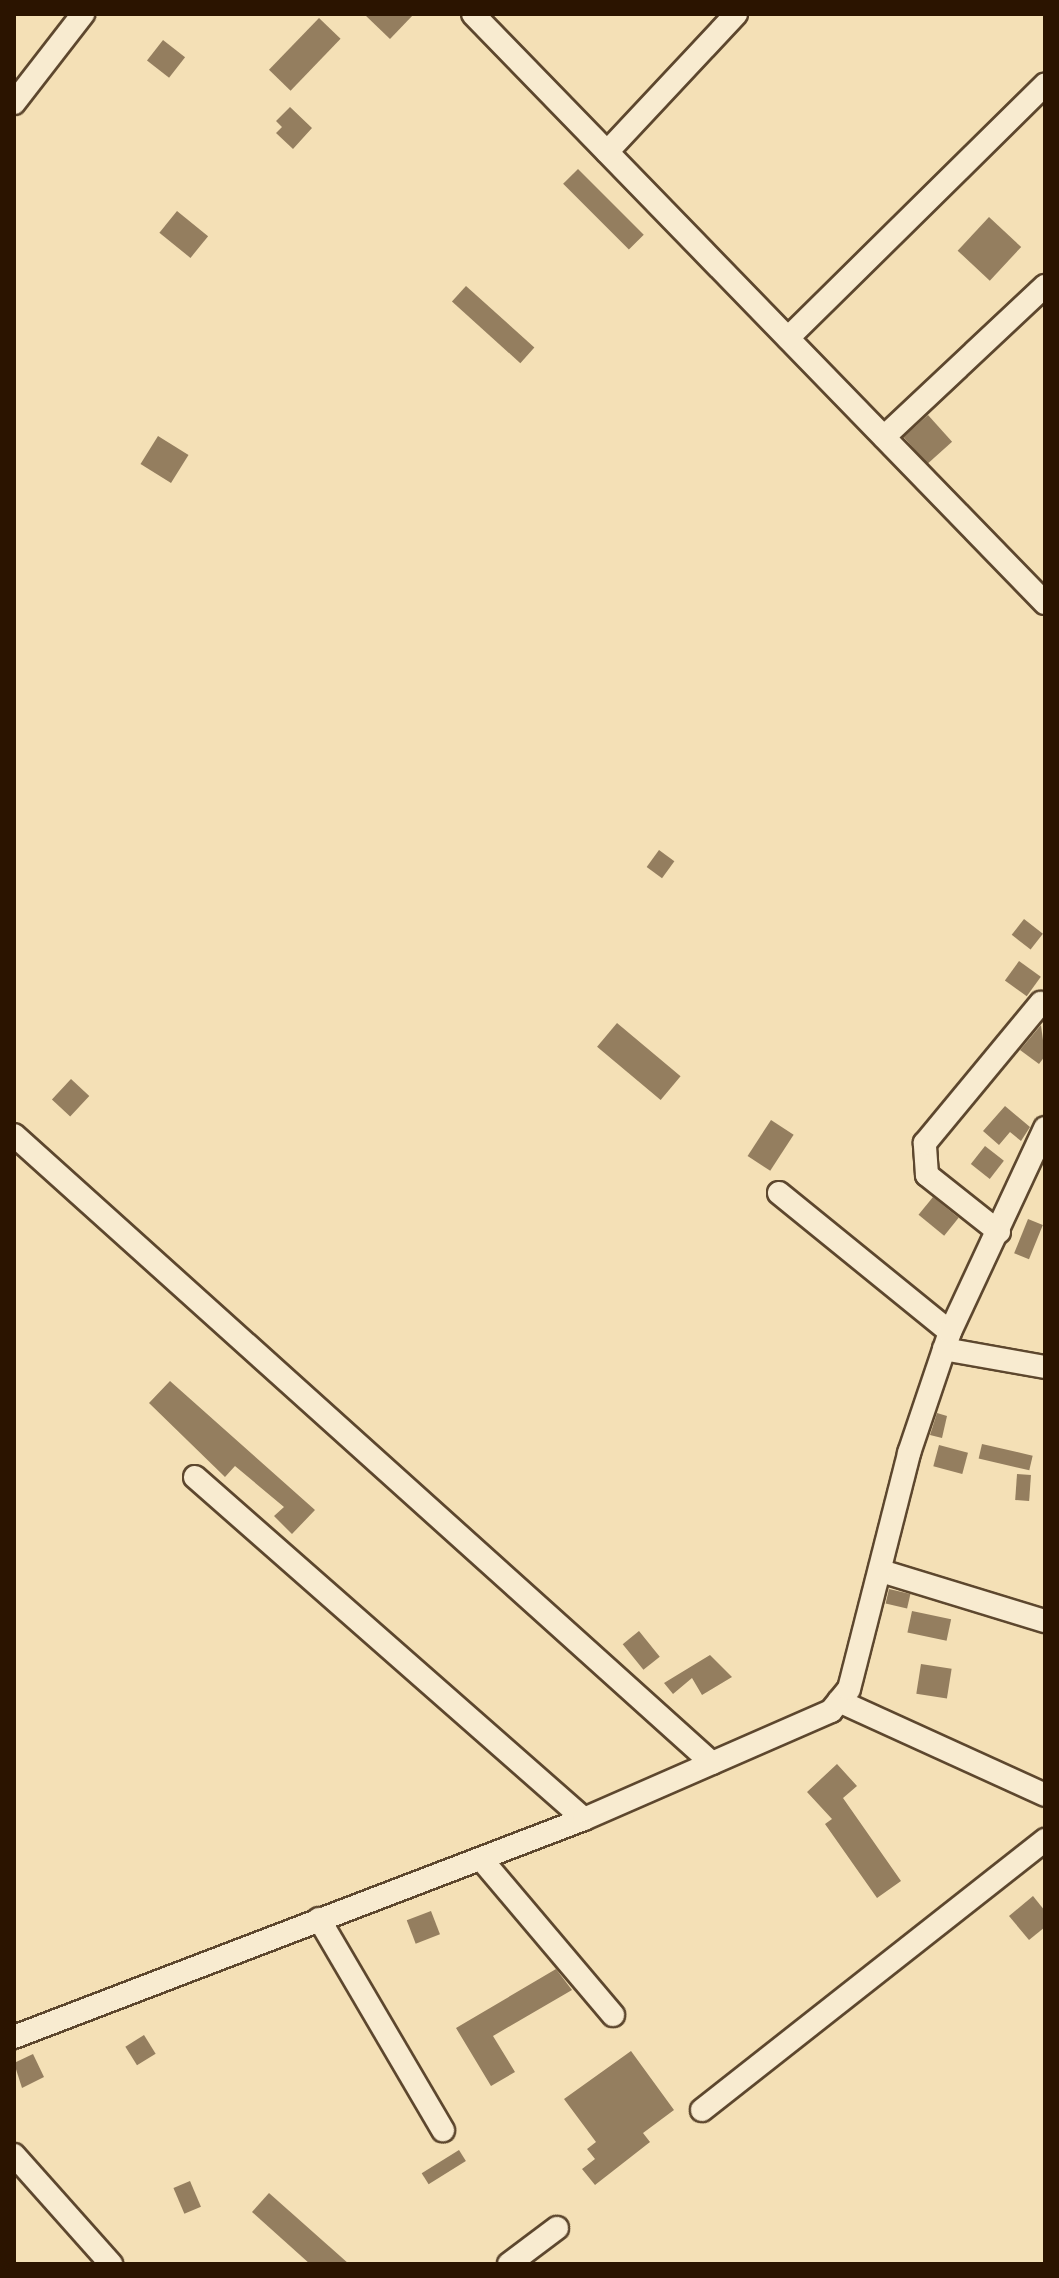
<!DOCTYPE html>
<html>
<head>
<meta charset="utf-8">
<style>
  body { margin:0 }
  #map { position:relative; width:1059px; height:2278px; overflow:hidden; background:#f4e0b6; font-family:"Libre Bodoni",serif }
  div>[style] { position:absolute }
  .building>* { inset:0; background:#947e5f; transform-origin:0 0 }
  .roads { filter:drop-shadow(2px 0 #5d472e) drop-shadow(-2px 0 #5d472e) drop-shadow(0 2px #5d472e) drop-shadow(0 -2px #5d472e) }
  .minor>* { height:22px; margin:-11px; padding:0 11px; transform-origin:11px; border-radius:11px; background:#f8ebd0 }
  span { translate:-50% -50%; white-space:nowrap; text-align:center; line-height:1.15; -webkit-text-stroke:6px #f8ebd0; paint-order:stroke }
  .frame { position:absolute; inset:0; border:16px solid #2b1400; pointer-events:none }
</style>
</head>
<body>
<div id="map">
  <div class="building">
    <i style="clip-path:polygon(364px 14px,414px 14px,390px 39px)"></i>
    <i style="left:319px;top:18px;width:30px;height:72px;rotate:44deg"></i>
    <i style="left:163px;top:40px;width:28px;height:26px;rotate:38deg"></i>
    <i style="clip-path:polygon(290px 107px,312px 128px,293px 149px,276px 133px,282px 127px,276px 121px)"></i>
    <i style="left:578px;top:169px;width:93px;height:21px;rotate:45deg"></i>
    <i style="left:177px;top:211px;width:40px;height:28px;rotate:39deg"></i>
    <i style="left:989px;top:217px;width:44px;height:46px;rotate:43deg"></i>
    <i style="left:466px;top:286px;width:92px;height:21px;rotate:42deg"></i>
    <i style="left:928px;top:415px;width:36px;height:33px;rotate:48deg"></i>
    <i style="left:158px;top:436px;width:36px;height:33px;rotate:32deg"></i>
    <i style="left:659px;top:850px;width:19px;height:21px;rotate:36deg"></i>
    <i style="left:1024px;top:919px;width:24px;height:20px;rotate:38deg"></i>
    <i style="left:1019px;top:961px;width:27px;height:24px;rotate:36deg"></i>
    <i style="left:617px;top:1023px;width:83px;height:31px;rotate:40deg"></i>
    <i style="clip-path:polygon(1041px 1025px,1045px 1056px,1039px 1064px,1020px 1050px)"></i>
    <i style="left:71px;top:1079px;width:25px;height:28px;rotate:43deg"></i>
    <i style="clip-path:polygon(1005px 1106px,1030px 1127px,1021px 1141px,1010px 1132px,999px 1145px,983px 1131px)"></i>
    <i style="left:771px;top:1120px;width:27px;height:43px;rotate:33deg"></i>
    <i style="left:985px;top:1146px;width:24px;height:23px;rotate:38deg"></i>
    <i style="left:933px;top:1197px;width:33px;height:23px;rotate:39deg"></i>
    <i style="left:1028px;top:1219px;width:16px;height:37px;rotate:22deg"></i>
    <i style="clip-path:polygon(170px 1381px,315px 1510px,292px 1534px,274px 1516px,284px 1507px,235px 1466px,225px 1477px,149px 1403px)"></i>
    <i style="clip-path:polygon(937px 1413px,947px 1416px,942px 1438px,930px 1435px)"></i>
    <i style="left:982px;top:1444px;width:52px;height:15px;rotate:13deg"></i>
    <i style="left:939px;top:1445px;width:30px;height:22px;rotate:15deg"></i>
    <i style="left:1017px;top:1474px;width:14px;height:26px;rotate:4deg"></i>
    <i style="left:889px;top:1589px;width:22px;height:15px;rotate:13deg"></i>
    <i style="left:912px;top:1611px;width:40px;height:22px;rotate:12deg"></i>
    <i style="left:639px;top:1631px;width:33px;height:21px;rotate:51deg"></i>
    <i style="clip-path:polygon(710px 1655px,732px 1677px,702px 1695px,692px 1678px,673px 1694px,664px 1683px)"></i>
    <i style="left:921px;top:1664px;width:31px;height:30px;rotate:9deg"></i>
    <i style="clip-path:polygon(837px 1764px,857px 1786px,843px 1798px,901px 1881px,877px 1898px,825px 1824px,832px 1819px,807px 1792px)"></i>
    <i style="clip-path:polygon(1033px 1896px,1045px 1911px,1045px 1927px,1029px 1940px,1009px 1916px)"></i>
    <i style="left:431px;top:1911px;width:25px;height:26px;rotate:69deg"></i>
    <i style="clip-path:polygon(556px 1969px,572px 1990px,493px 2036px,515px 2072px,491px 2086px,456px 2028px)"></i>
    <i style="left:144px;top:2035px;width:22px;height:22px;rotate:58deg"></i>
    <i style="clip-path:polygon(631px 2051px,674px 2110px,643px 2133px,650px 2142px,595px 2185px,582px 2169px,595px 2159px,587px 2149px,596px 2142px,564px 2099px)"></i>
    <i style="clip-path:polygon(33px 2054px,44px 2077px,22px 2088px,14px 2063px)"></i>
    <i style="left:459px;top:2150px;width:13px;height:44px;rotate:58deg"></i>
    <i style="left:190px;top:2181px;width:28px;height:18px;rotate:67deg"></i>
    <i style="clip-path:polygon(269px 2193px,349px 2264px,310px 2264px,252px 2212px)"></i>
  </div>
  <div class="roads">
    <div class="minor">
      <i style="left:473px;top:14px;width:821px;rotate:45.84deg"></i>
      <i style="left:14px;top:103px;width:113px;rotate:-52.2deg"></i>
      <i style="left:607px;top:152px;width:189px;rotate:-46.9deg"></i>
      <i style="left:788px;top:338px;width:361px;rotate:-44.6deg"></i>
      <i style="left:884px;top:437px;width:221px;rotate:-43.2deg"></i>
      <i style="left:14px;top:1135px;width:939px;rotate:41.98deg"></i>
      <i style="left:779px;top:1193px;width:220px;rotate:39.1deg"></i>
      <i style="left:999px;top:1232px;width:92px;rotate:-141.6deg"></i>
      <i style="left:927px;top:1175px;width:32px;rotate:-94deg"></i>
      <i style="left:925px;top:1143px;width:182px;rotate:-50.4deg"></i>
      <i style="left:944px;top:1349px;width:103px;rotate:10.1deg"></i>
      <i style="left:195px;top:1477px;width:518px;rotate:41.32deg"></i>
      <i style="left:881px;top:1571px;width:171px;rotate:17deg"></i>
      <i style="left:839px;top:1701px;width:226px;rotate:24.5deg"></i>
      <i style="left:482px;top:1860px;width:203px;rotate:49.8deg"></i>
      <i style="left:319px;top:1919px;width:245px;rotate:59.6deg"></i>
      <i style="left:14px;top:2037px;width:610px;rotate:-20.93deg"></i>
      <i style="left:584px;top:1819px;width:270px;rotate:-23.6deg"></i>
      <i style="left:831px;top:1711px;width:28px;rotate:-51deg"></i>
      <i style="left:849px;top:1689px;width:244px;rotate:-75.7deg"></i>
      <i style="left:909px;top:1453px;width:128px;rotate:-71.3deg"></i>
      <i style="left:950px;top:1332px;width:225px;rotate:-65deg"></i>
      <i style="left:702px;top:2110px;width:437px;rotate:-38.2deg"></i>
      <i style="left:14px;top:2155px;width:146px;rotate:48.3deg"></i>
      <i style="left:509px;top:2264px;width:60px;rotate:-36.9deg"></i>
    </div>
  </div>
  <div class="frame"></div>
</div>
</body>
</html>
